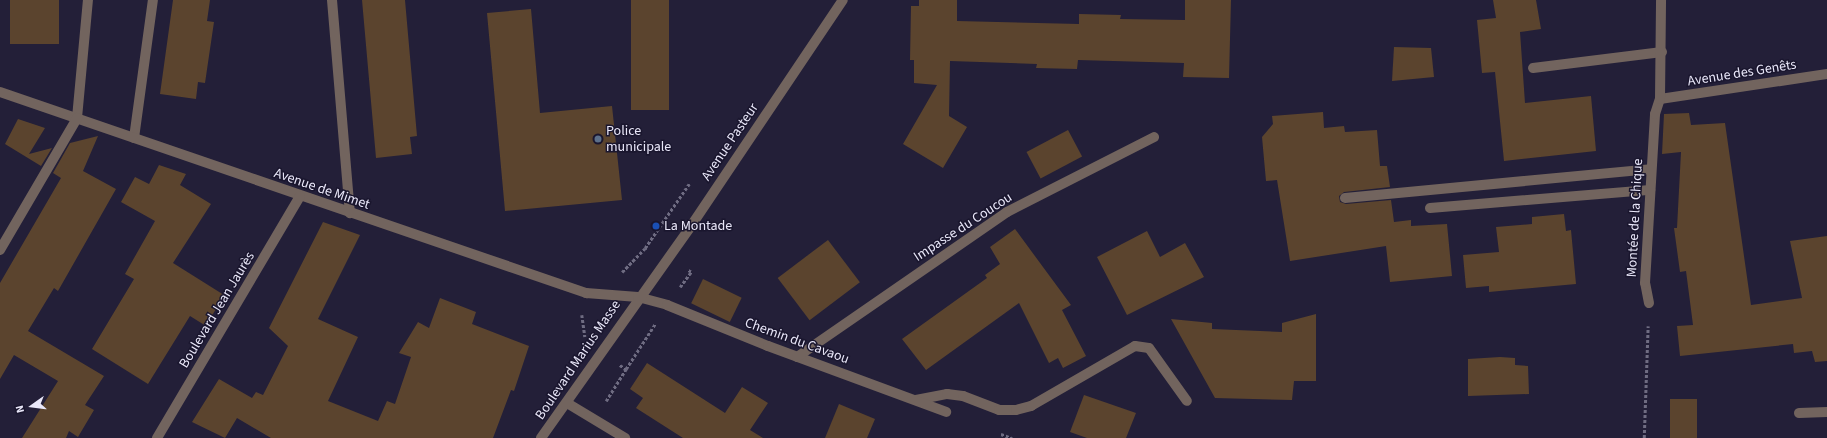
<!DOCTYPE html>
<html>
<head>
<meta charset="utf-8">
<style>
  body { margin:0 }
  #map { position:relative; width:1827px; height:438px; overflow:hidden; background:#231f38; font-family:"Source Sans 3",sans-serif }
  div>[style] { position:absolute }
  .building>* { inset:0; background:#5b442e; transform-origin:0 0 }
  .path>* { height:2.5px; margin-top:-1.25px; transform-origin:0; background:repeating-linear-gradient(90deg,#6f6c82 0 3px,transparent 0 5px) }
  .lane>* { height:10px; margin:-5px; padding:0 5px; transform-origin:5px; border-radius:5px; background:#72645e }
  .street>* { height:10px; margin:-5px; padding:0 5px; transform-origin:5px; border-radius:5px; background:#72645e }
  .dots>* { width:11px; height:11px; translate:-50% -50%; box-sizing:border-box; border:2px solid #1a162e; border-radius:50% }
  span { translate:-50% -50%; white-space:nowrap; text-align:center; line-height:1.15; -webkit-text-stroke:3px #1a162e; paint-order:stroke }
  .street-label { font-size:14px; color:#e9e7f9 }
  .poi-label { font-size:14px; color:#e9e7f9 }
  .left { translate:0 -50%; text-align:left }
  .north { position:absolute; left:12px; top:386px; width:40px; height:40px; -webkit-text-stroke:3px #1a162e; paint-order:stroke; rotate:256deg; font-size:11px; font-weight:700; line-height:16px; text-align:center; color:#e9e7f9 }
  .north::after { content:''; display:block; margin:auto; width:14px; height:18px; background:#e9e7f9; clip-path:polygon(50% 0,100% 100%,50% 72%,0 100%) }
</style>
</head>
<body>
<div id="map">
  <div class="building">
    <i style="left:10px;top:0;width:49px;height:44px"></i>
    <i style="clip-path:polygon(173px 0,210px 0,207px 21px,214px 22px,205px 83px,198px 82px,196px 99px,160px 94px)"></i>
    <i style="clip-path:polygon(362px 0,405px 0,417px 136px,410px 137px,412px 154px,376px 158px)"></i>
    <i style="left:631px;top:0;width:38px;height:110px"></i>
    <i style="clip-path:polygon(919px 0,957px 0,957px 21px,1079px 24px,1079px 14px,1121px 15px,1120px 19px,1185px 20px,1185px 0,1231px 0,1229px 78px,1183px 77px,1184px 63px,1078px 60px,1077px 69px,1036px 68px,1037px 64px,950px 61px,949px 116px,967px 127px,943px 168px,903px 144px,937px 85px,914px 83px,914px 60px,910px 60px,911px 6px,919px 6px)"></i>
    <i style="clip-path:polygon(1493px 0,1536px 0,1541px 29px,1520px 32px,1525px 103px,1591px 96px,1596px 151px,1504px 161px,1495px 72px,1482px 73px,1477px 20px,1496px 18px)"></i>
    <i style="clip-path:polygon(531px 9px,540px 113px,612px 106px,622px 200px,505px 211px,487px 13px)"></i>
    <i style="clip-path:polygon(1394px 47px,1431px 48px,1434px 77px,1392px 81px)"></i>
    <i style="clip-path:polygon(1323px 112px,1324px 128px,1344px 126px,1345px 132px,1377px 130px,1380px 166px,1387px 166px,1390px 187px,1344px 192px,1339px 196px,1340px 202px,1346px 204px,1391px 200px,1394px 222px,1411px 220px,1411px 226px,1447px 224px,1452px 276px,1390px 282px,1386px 246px,1290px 261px,1277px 180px,1266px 181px,1262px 137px,1273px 124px,1272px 116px)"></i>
    <i style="clip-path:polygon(1689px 113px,1691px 125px,1725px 123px,1751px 305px,1802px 298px,1790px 241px,1827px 236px,1827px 361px,1815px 362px,1812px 351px,1794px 353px,1793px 344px,1680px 356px,1677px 326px,1693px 325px,1686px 271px,1680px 272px,1674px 228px,1677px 228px,1681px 152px,1662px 154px,1664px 114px)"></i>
    <i style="clip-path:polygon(18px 119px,45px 128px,29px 154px,52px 148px,41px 166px,5px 144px)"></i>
    <i style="left:1068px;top:130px;width:30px;height:47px;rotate:62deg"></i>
    <i style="clip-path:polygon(98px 136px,83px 171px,116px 189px,58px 291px,54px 288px,28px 331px,104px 376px,85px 405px,94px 410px,78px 437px,69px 431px,66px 438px,22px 438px,58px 381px,14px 355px,0 379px,0 283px,61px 178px,53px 173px,70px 143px)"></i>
    <i style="clip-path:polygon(159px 165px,186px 174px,180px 185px,211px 204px,173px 263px,224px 295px,206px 326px,190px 316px,148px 384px,92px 349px,134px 279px,125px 274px,155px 221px,121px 202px,135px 177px,149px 184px)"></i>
    <i style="clip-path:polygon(1564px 214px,1566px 231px,1571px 230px,1576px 284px,1489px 292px,1489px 286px,1466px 288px,1463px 255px,1499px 252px,1496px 227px,1532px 224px,1532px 217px)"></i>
    <i style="clip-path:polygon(323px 222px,360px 235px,318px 319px,358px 337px,328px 401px,378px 421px,387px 401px,395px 404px,411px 357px,399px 353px,418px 322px,429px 328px,440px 298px,476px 312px,472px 324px,529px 346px,514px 391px,511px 390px,493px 438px,271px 438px,237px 418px,225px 438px,192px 422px,219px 379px,252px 398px,256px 392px,263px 395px,288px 346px,269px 328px)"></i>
    <i style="clip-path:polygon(1015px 229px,1071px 305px,1062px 310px,1086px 356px,1063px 368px,1058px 358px,1049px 363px,1019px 303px,926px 370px,902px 339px,987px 278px,985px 275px,1000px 264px,990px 247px)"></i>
    <i style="clip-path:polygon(1147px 231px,1160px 257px,1185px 243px,1204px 277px,1127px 315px,1097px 257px)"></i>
    <i style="left:828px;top:240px;width:53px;height:63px;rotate:53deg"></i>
    <i style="left:703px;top:279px;width:43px;height:27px;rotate:26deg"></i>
    <i style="clip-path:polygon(1316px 314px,1316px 381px,1294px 381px,1292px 400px,1215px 398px,1171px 319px,1212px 323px,1212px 329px,1282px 332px,1282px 323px)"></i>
    <i style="clip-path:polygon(1500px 357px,1515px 358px,1515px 365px,1528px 366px,1529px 394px,1468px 396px,1468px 359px)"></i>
    <i style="clip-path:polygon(647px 363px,725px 413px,742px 387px,768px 403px,750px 430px,763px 438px,683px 438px,636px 408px,643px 398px,630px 389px)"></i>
    <i style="clip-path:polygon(1084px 395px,1136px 413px,1126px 438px,1087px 438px,1070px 432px)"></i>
    <i style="left:1670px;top:399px;width:27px;height:39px"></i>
    <i style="clip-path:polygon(839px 404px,875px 419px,867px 438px,825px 438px)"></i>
  </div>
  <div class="path">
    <i style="left:647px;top:249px;width:2px;rotate:-153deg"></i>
    <i style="left:645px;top:248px;width:78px;rotate:-55.5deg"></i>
    <i style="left:622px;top:272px;width:33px;rotate:-46deg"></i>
    <i style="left:680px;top:287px;width:19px;rotate:-54deg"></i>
    <i style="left:691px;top:272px;width:4px;rotate:-153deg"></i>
    <i style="left:582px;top:315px;width:22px;rotate:82deg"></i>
    <i style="left:620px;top:365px;width:7px;rotate:34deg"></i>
    <i style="left:626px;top:369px;width:54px;rotate:-57.2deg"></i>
    <i style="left:606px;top:401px;width:38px;rotate:-58deg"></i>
    <i style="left:1001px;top:434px;width:12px;rotate:20deg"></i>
    <i style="left:1644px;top:438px;width:112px;rotate:-88deg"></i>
  </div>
  <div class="lane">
    <i style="left:332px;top:0;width:214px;rotate:85.2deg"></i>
    <i style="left:1533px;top:68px;width:130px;rotate:-7.1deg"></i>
    <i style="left:77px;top:118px;width:119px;rotate:-84.7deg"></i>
    <i style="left:134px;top:138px;width:139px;rotate:-82.2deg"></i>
    <i style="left:1345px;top:198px;width:307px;rotate:-5.4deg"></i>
    <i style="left:1430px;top:208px;width:221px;rotate:-4.7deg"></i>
    <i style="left:916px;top:400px;width:32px;rotate:-11deg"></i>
    <i style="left:947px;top:394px;width:16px;rotate:7deg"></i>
    <i style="left:963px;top:396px;width:39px;rotate:21deg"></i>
    <i style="left:999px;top:410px;width:17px"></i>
    <i style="left:1016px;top:410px;width:16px;rotate:-15deg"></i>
    <i style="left:1031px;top:406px;width:120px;rotate:-30deg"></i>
    <i style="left:1135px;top:346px;width:14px;rotate:8deg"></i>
    <i style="left:1149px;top:348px;width:65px;rotate:54.4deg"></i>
    <i style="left:1799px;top:413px;width:28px;rotate:-2deg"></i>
  </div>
  <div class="street">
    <i style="left:0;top:92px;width:620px;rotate:18.93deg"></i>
    <i style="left:586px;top:293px;width:52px;rotate:4.4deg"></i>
    <i style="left:638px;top:297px;width:30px;rotate:15deg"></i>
    <i style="left:667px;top:305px;width:109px;rotate:22.1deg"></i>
    <i style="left:768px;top:346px;width:190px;rotate:20.3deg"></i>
    <i style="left:1660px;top:99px;width:169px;rotate:-8.5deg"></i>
    <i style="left:0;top:250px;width:153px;rotate:-59.7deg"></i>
    <i style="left:1649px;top:303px;width:20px;rotate:-101deg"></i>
    <i style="left:1645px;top:283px;width:169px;rotate:-86.6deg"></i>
    <i style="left:1655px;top:114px;width:16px;rotate:-72deg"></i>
    <i style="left:1660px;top:99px;width:99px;rotate:-89.4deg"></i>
    <i style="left:797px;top:357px;width:255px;rotate:-34.6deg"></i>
    <i style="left:1007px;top:212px;width:165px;rotate:-27deg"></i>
    <i style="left:567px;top:403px;width:68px;rotate:31.1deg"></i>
    <i style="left:157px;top:438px;width:281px;rotate:-59.4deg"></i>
    <i style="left:541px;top:438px;width:260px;rotate:-54.7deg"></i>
    <i style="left:691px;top:226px;width:272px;rotate:-56.1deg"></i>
  </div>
  <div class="dots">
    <i style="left:598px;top:139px;background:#5c6f8a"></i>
    <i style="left:656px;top:226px;background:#1a4fb4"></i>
  </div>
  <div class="street-label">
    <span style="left:1742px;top:73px;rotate:-9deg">Avenue des Genêts</span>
    <span style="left:730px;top:142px;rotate:-56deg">Avenue Pasteur</span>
    <span style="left:322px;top:189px;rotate:19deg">Avenue de Mimet</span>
    <span style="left:1635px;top:218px;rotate:-87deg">Montée de la Chique</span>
    <span style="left:963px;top:227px;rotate:-33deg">Impasse du Coucou</span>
    <span style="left:217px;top:310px;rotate:-59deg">Boulevard Jean Jaurès</span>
    <span style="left:797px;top:341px;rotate:20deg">Chemin du Cavaou</span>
    <span style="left:578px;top:360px;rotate:-56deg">Boulevard Marius Masse</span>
  </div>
  <div class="poi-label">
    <span class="left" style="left:606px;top:139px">Police<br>municipale</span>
    <span class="left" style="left:664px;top:226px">La Montade</span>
  </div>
  <div class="north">N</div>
</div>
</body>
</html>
